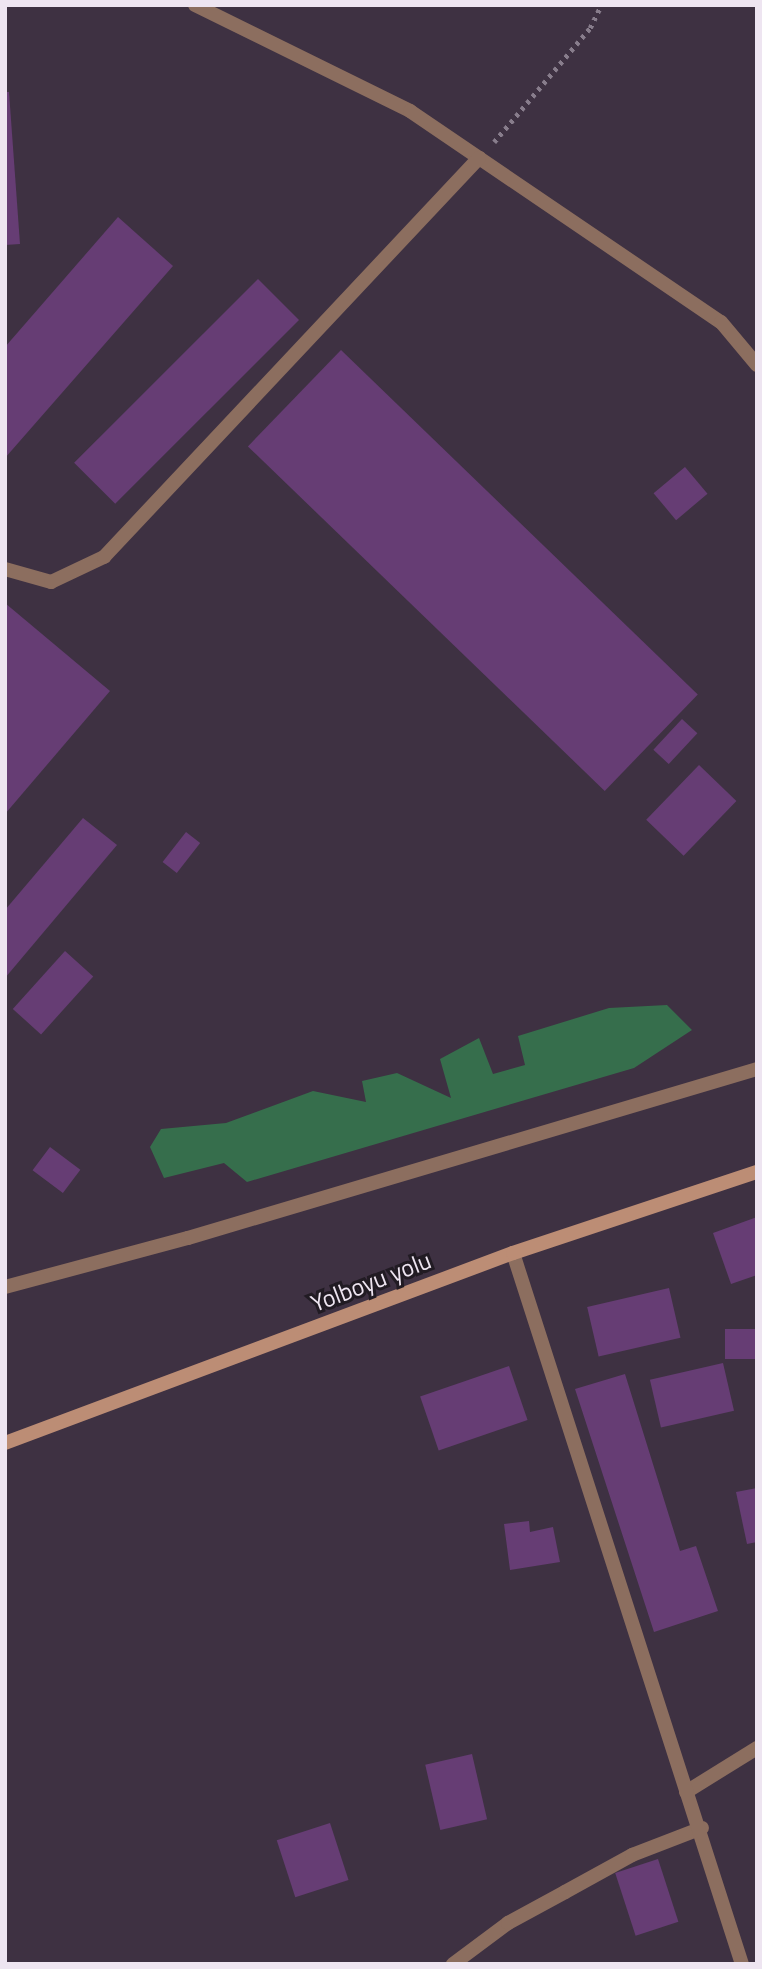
<!DOCTYPE html>
<html>
<head>
<meta charset="utf-8">
<style>
  body { margin:0 }
  #map { position:relative; width:762px; height:1969px; overflow:hidden; background:#3e3142; font-family:"Titillium Web",sans-serif }
  div>[style] { position:absolute }
  .green>* { inset:0; background:#366e4c }
  .building>* { inset:0; background:#663d74; transform-origin:0 0 }
  .path>* { height:4.5px; margin-top:-2.25px; transform-origin:0; background:repeating-linear-gradient(90deg,#887d8c 0 3.5px,transparent 0 8.5px) }
  .service>* { height:14px; margin:-7px; padding:0 7px; transform-origin:7px; border-radius:7px; background:#8c6e5f }
  .minor>* { height:14px; margin:-7px; padding:0 7px; transform-origin:7px; border-radius:7px; background:#8c6e5f }
  .tertiary>* { height:14px; margin:-7px; padding:0 7px; transform-origin:7px; border-radius:7px; background:#8c6e5f }
  .secondary>* { height:14px; margin:-7px; padding:0 7px; transform-origin:7px; border-radius:7px; background:#bc8d75 }
  span { translate:-50% -50%; white-space:nowrap; text-align:center; line-height:1.15; -webkit-text-stroke:6px #211b23; paint-order:stroke }
  .street-label { font-size:24px; color:#eee5f1 }
  .frame { position:absolute; inset:0; border:7px solid #eee5f1; pointer-events:none }
</style>
</head>
<body>
<div id="map">
  <div class="green">
    <i style="clip-path:polygon(667px 1005px,692px 1030px,634px 1068px,247px 1182px,224px 1163px,164px 1178px,150px 1147px,161px 1129px,226px 1123px,313px 1091px,366px 1102px,362px 1081px,397px 1073px,451px 1098px,440px 1059px,479px 1038px,493px 1074px,525px 1065px,518px 1036px,609px 1008px)"></i>
  </div>
  <div class="building">
    <i style="clip-path:polygon(5px 92px,9px 92px,20px 244px,5px 245px)"></i>
    <i style="clip-path:polygon(118px 217px,173px 266px,5px 458px,5px 347px)"></i>
    <i style="left:258px;top:279px;width:58px;height:260px;rotate:45deg"></i>
    <i style="left:341px;top:350px;width:496px;height:134px;rotate:44deg"></i>
    <i style="left:685px;top:467px;width:35px;height:41px;rotate:50deg"></i>
    <i style="clip-path:polygon(5px 603px,110px 691px,5px 814px)"></i>
    <i style="left:682px;top:719px;width:21px;height:42px;rotate:43deg"></i>
    <i style="left:699px;top:765px;width:52px;height:76px;rotate:44deg"></i>
    <i style="clip-path:polygon(83px 818px,117px 845px,5px 978px,5px 910px)"></i>
    <i style="left:186px;top:832px;width:18px;height:38px;rotate:38deg"></i>
    <i style="left:65px;top:951px;width:38px;height:78px;rotate:42deg"></i>
    <i style="left:50px;top:1147px;width:38px;height:29px;rotate:37deg"></i>
    <i style="clip-path:polygon(757px 1217px,757px 1275px,731px 1284px,713px 1233px)"></i>
    <i style="left:669px;top:1288px;width:51px;height:84px;rotate:77deg"></i>
    <i style="left:725px;top:1329px;width:32px;height:30px"></i>
    <i style="left:723px;top:1363px;width:49px;height:75px;rotate:77deg"></i>
    <i style="left:509px;top:1366px;width:57px;height:94px;rotate:71deg"></i>
    <i style="clip-path:polygon(625px 1374px,680px 1551px,696px 1546px,718px 1611px,654px 1632px,575px 1389px)"></i>
    <i style="clip-path:polygon(757px 1488px,757px 1542px,747px 1544px,736px 1492px)"></i>
    <i style="clip-path:polygon(529px 1521px,530px 1532px,553px 1527px,560px 1562px,510px 1570px,504px 1524px)"></i>
    <i style="left:472px;top:1754px;width:67px;height:48px;rotate:77deg"></i>
    <i style="left:330px;top:1823px;width:60px;height:56px;rotate:72deg"></i>
    <i style="left:658px;top:1859px;width:66px;height:45px;rotate:72deg"></i>
  </div>
  <div class="path">
    <i style="left:494px;top:142px;width:149px;rotate:-49.9deg"></i>
    <i style="left:590px;top:28px;width:25px;rotate:-64deg"></i>
  </div>
  <div class="service">
    <i style="left:195px;top:5px;width:240px;rotate:26.2deg"></i>
    <i style="left:410px;top:111px;width:376px;rotate:34.2deg"></i>
    <i style="left:721px;top:322px;width:56px;rotate:50.1deg"></i>
    <i style="left:5px;top:569px;width:48px;rotate:15.8deg"></i>
    <i style="left:51px;top:582px;width:59px;rotate:-25.3deg"></i>
    <i style="left:104px;top:557px;width:548px;rotate:-46.78deg"></i>
    <i style="left:5px;top:1287px;width:189px;rotate:-15deg"></i>
    <i style="left:188px;top:1238px;width:594px;rotate:-16.54deg"></i>
    <i style="left:686px;top:1792px;width:84px;rotate:-31.8deg"></i>
  </div>
  <div class="minor">
    <i style="left:453px;top:1964px;width:69px;rotate:-36.7deg"></i>
    <i style="left:508px;top:1923px;width:65px;rotate:-28.5deg"></i>
    <i style="left:565px;top:1892px;width:77px;rotate:-28.9deg"></i>
    <i style="left:632px;top:1855px;width:75px;rotate:-21.1deg"></i>
  </div>
  <div class="tertiary">
    <i style="left:513px;top:1253px;width:747px;rotate:72.15deg"></i>
  </div>
  <div class="secondary">
    <i style="left:5px;top:1443px;width:542px;rotate:-20.51deg"></i>
    <i style="left:513px;top:1253px;width:257px;rotate:-18.4deg"></i>
  </div>
  <div class="street-label">
    <span style="left:371px;top:1282px;rotate:-21deg">Yolboyu yolu</span>
  </div>
  <div class="frame"></div>
</div>
</body>
</html>
